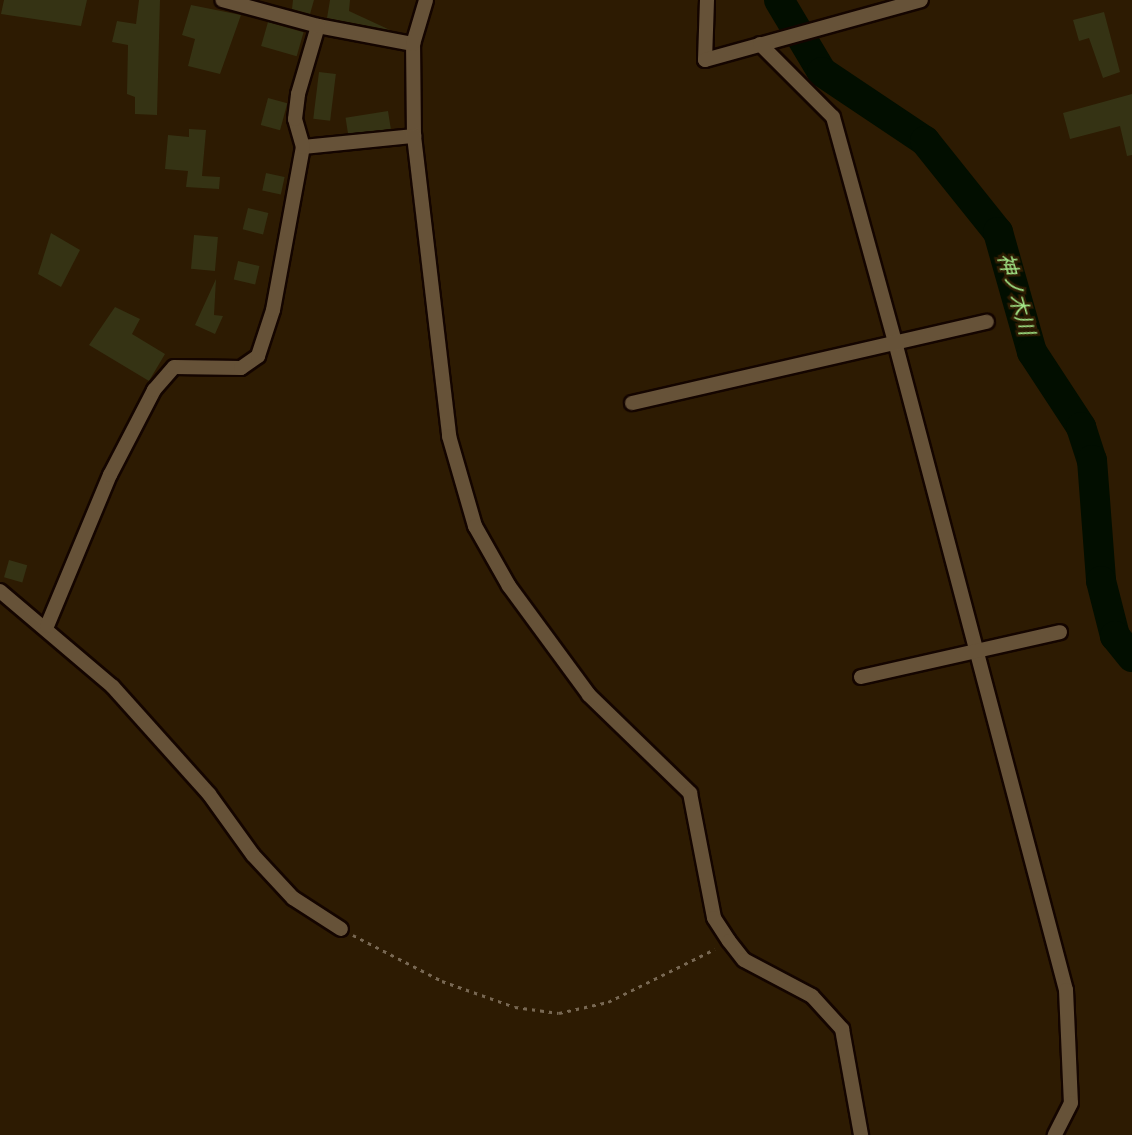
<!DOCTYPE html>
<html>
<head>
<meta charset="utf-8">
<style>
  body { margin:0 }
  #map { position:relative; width:1132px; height:1135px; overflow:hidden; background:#2d1b02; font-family:Lora,"Noto Sans JP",serif }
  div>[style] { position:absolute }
  .river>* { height:30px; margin:-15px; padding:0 15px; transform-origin:15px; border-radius:15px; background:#020e00 }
  .building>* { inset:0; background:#353314; transform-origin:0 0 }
  .path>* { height:2.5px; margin-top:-1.25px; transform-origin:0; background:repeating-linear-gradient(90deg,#786853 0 3.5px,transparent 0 8.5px) }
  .roads { filter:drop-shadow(2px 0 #140500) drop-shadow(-2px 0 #140500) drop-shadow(0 2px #140500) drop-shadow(0 -2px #140500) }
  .street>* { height:14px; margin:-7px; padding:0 7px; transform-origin:7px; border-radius:7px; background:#665238 }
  span { translate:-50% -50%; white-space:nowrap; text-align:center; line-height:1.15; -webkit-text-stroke:5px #2d1b02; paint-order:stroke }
  .water-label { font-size:21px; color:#a3e787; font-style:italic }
</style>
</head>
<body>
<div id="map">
  <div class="river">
    <i style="left:779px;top:0;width:84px;rotate:59.2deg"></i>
    <i style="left:822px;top:72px;width:124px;rotate:33.8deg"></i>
    <i style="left:925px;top:141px;width:117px;rotate:51.3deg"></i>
    <i style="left:998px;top:232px;width:125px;rotate:74.2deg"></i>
    <i style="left:1032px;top:352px;width:90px;rotate:56.8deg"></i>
    <i style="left:1081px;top:427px;width:35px;rotate:72deg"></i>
    <i style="left:1092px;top:460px;width:121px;rotate:85.7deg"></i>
    <i style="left:1101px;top:581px;width:57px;rotate:75.7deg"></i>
    <i style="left:1115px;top:636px;width:27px;rotate:51deg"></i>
  </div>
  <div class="building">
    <i style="clip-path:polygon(4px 0,87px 0,81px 26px,1px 14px)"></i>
    <i style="clip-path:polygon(139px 0,160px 0,157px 115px,135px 114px,135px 97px,127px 94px,128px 45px,112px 42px,117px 21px,136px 24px)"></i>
    <i style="clip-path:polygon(293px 0,314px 0,310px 14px,292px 9px)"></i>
    <i style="clip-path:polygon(330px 0,350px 0,349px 11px,390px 30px,327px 18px)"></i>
    <i style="clip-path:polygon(191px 5px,241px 15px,220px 74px,188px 66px,195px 39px,182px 35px)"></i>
    <i style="clip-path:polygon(1104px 12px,1120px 72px,1103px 78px,1089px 38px,1079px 41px,1073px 20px)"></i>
    <i style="left:268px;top:22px;width:37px;height:25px;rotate:16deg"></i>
    <i style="left:319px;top:72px;width:17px;height:47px;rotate:7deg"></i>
    <i style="clip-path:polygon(1132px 94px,1132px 155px,1127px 156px,1120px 126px,1070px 139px,1063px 113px)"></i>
    <i style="left:268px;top:98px;width:20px;height:28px;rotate:15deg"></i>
    <i style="left:388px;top:111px;width:18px;height:43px;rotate:81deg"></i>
    <i style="clip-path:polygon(189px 129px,206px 130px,202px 176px,220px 177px,219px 189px,186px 187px,188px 171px,165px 169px,168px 135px,189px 137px)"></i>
    <i style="left:266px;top:173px;width:19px;height:18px;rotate:12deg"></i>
    <i style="left:248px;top:208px;width:21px;height:22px;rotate:14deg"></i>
    <i style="clip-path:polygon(51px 233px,80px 250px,61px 287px,38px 274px)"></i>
    <i style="left:194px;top:235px;width:24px;height:34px;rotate:5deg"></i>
    <i style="left:238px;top:261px;width:22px;height:19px;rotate:13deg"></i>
    <i style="clip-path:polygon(216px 279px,214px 315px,223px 316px,215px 334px,195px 325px)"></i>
    <i style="clip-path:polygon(115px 307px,140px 319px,132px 334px,165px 354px,149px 381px,89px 345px)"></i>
    <i style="left:9px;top:560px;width:19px;height:18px;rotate:16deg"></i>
  </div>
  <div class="path">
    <i style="left:353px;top:935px;width:100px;rotate:27.3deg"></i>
    <i style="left:442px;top:981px;width:77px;rotate:19.6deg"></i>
    <i style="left:515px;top:1007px;width:44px;rotate:7.8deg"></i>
    <i style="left:559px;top:1013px;width:50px;rotate:-12.7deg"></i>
    <i style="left:608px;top:1002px;width:119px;rotate:-26.4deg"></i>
  </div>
  <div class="roads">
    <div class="street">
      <i style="left:707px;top:0;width:60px;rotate:91.9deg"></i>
      <i style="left:705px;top:60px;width:224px;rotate:-15.5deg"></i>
      <i style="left:318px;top:26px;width:97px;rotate:10.7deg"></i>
      <i style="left:760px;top:44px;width:103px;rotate:45deg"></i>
      <i style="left:833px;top:117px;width:233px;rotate:74.6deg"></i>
      <i style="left:895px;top:342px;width:670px;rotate:75.22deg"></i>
      <i style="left:1066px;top:990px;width:113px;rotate:87.5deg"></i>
      <i style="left:1071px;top:1103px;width:36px;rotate:117deg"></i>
      <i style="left:414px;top:136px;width:92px;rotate:-90.6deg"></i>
      <i style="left:413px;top:44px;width:46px;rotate:-73.5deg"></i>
      <i style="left:303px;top:147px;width:112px;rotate:-5.7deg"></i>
      <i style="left:414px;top:136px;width:302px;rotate:83.3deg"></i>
      <i style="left:449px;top:436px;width:94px;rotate:73.9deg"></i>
      <i style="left:475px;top:526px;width:69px;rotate:60.5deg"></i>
      <i style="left:509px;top:586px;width:135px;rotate:53.7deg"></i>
      <i style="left:589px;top:695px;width:141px;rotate:44.1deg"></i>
      <i style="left:690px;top:793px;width:127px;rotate:79.1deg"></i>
      <i style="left:714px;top:918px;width:27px;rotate:57deg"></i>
      <i style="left:729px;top:941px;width:24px;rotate:52deg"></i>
      <i style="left:744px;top:960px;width:77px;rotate:27.9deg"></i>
      <i style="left:812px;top:996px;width:45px;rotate:47.7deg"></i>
      <i style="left:842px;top:1029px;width:108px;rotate:79.8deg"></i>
      <i style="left:632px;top:403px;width:364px;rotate:-12.9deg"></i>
      <i style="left:0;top:591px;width:148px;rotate:40.3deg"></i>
      <i style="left:113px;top:687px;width:144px;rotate:48.1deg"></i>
      <i style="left:209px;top:794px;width:75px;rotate:54.2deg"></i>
      <i style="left:253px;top:855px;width:59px;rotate:47.1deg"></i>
      <i style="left:293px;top:898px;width:57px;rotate:32.9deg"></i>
      <i style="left:47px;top:626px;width:164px;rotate:-67.4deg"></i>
      <i style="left:110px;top:475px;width:96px;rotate:-62.6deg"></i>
      <i style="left:154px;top:390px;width:30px;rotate:-49deg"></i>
      <i style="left:174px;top:367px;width:67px;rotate:0.9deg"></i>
      <i style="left:241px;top:368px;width:21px;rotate:-35deg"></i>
      <i style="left:258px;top:356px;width:48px;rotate:-71.9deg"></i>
      <i style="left:273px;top:310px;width:166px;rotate:-79.6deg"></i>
      <i style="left:303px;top:147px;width:29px;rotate:-106deg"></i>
      <i style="left:295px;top:119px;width:25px;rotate:-83deg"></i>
      <i style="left:298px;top:94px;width:71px;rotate:-73.6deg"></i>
      <i style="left:318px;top:26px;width:99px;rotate:-164.8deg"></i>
      <i style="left:861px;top:677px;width:204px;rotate:-12.7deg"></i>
    </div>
  </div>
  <div class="water-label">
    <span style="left:1016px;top:294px;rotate:74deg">神ノ木川</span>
  </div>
</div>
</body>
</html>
